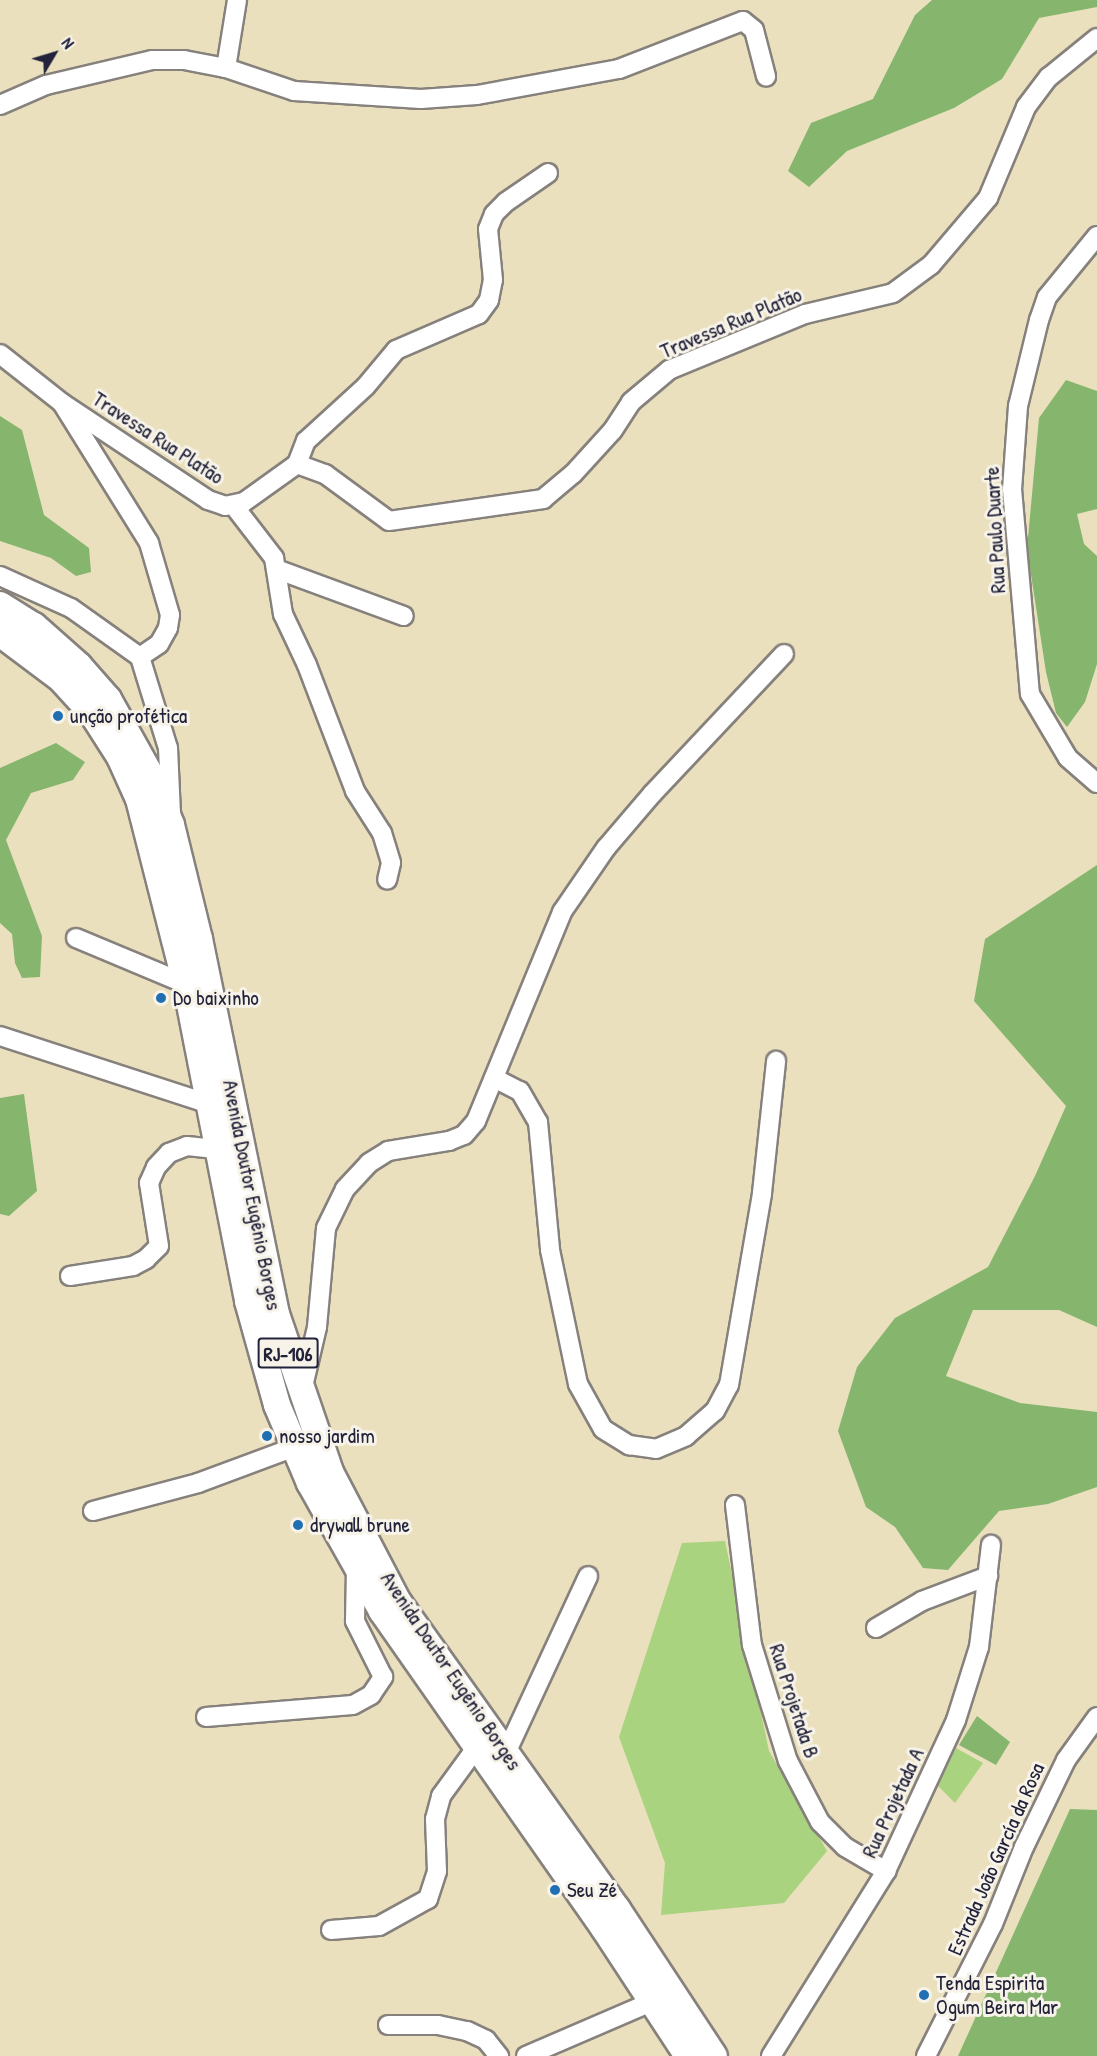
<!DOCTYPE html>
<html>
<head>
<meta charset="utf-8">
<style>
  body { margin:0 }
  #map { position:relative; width:1097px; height:2056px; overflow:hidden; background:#eae0be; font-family:"Patrick Hand",sans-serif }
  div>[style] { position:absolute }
  .green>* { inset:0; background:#a9d37e }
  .forest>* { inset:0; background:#86b56d }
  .roads { filter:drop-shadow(2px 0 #86817c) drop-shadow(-2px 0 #86817c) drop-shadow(0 2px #86817c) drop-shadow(0 -2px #86817c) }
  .minor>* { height:18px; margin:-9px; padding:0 9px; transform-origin:9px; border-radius:9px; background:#fff }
  .highway>* { height:26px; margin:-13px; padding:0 13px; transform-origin:13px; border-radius:13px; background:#fff }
  .dots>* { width:16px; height:16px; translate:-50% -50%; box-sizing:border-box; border:3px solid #f7f3e8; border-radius:50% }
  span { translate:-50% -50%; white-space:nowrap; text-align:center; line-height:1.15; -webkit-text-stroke:6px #f7f3e8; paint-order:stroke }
  .shield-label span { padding:2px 4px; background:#f7f3e8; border:2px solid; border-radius:4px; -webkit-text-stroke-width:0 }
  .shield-label { font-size:20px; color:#22223b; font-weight:700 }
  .street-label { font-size:21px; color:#22223b }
  .poi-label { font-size:21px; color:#22223b }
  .left { translate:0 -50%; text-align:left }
  .north { position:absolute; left:24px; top:24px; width:60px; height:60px; -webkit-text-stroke:4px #f7f3e8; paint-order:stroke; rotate:52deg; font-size:16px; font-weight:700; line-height:24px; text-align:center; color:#22223b }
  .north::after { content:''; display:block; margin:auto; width:21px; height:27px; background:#22223b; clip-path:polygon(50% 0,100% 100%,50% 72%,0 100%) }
</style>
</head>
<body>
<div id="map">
  <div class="green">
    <i style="clip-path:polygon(725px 1541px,769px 1751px,827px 1851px,784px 1903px,661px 1915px,665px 1863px,619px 1737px,682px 1543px)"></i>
    <i style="clip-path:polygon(956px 1748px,983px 1763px,955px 1803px,938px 1786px)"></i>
  </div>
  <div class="forest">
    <i style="clip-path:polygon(932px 0,1097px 0,1097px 7px,1039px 18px,1002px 79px,954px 108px,847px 151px,809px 187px,788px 171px,811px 123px,873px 99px,915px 15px)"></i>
    <i style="clip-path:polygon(1066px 380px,1097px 391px,1097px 509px,1077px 514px,1084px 544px,1097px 556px,1097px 664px,1085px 702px,1067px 727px,1056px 713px,1046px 672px,1027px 549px,1039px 418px)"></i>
    <i style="clip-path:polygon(0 416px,22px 430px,44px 515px,89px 548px,91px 572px,76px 576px,51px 558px,0 541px)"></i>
    <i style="clip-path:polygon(56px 743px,85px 762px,73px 780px,31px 793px,6px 840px,42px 936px,40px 977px,22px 978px,15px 963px,12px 934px,0 923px,0 768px)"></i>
    <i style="clip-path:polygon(1097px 865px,1097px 1327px,1059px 1310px,973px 1310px,946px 1376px,1020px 1403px,1097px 1412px,1097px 1487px,1048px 1504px,999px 1511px,948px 1570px,923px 1568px,895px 1527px,866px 1507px,838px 1431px,857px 1367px,895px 1318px,988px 1267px,1035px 1176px,1066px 1106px,974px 1001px,985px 939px)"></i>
    <i style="clip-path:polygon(24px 1094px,37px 1191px,9px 1216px,0 1214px,0 1098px)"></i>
    <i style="clip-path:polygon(977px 1716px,1010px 1742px,996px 1765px,959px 1745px)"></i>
    <i style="clip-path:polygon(1070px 1809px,1097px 1810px,1097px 2056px,958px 2056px)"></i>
  </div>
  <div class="roads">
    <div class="minor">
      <i style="left:226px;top:68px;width:69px;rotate:-80.8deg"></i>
      <i style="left:0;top:105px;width:50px;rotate:-23.5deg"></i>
      <i style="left:46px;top:85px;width:109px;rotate:-13.3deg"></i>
      <i style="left:152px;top:60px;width:32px"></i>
      <i style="left:184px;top:60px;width:43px;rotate:10.8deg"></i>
      <i style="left:226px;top:68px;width:72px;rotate:18.7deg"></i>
      <i style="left:294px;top:91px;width:127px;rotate:3.6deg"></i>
      <i style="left:421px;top:99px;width:56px;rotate:-4.1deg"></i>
      <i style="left:477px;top:95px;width:144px;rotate:-10.4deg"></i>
      <i style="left:619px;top:69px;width:133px;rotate:-21.2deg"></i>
      <i style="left:743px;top:21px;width:14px;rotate:39deg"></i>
      <i style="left:754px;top:30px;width:48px;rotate:75.4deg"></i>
      <i style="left:1097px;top:236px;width:79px;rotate:129.3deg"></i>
      <i style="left:1047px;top:297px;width:24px;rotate:109deg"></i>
      <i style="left:1039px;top:320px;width:89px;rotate:103.7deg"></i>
      <i style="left:1018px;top:406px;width:83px;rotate:94.1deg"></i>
      <i style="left:1012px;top:489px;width:206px;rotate:85deg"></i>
      <i style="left:1030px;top:694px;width:74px;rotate:59.3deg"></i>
      <i style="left:1068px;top:758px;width:38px;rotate:41deg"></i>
      <i style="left:0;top:354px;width:79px;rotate:38.3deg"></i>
      <i style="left:62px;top:403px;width:165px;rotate:58.1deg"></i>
      <i style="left:149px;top:543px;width:75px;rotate:73.7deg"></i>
      <i style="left:170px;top:615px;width:13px;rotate:99deg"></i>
      <i style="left:168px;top:628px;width:18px;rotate:119deg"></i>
      <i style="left:159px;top:644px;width:23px;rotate:146deg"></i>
      <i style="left:62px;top:403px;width:175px;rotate:33.6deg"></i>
      <i style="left:208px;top:500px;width:18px;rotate:19deg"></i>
      <i style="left:225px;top:506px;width:19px;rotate:-12deg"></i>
      <i style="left:244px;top:502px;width:65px;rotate:-35.6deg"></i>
      <i style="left:297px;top:464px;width:30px;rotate:20deg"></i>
      <i style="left:325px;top:474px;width:79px;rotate:36.3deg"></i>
      <i style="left:389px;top:521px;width:156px;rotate:-8.1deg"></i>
      <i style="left:543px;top:499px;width:39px;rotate:-40deg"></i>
      <i style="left:573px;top:474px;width:59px;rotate:-47.7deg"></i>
      <i style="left:613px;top:430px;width:33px;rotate:-57deg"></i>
      <i style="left:631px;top:402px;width:50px;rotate:-40.1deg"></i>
      <i style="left:669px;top:370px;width:147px;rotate:-22.4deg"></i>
      <i style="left:805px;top:314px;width:90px;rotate:-13.4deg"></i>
      <i style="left:893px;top:293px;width:47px;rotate:-36.4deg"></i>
      <i style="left:931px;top:265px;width:88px;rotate:-49.6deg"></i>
      <i style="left:988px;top:198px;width:99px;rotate:-67.3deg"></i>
      <i style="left:1026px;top:107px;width:38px;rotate:-53deg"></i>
      <i style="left:1049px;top:77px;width:62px;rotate:-39.1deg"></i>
      <i style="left:297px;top:464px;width:25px;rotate:-69deg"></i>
      <i style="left:306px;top:441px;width:81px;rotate:-42.5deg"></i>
      <i style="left:366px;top:386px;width:47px;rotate:-50.2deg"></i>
      <i style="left:396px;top:350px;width:90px;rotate:-23.4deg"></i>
      <i style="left:479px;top:314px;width:17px;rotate:-54deg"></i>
      <i style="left:489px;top:300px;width:20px;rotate:-79deg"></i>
      <i style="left:493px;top:280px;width:51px;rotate:-95.6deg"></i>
      <i style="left:488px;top:229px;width:16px;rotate:-68deg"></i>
      <i style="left:494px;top:214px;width:17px;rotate:-45deg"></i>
      <i style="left:506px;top:202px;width:51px;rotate:-34.6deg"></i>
      <i style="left:234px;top:506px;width:66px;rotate:52.4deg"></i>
      <i style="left:274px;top:558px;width:57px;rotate:80.9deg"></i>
      <i style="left:283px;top:614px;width:56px;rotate:64.8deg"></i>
      <i style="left:307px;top:665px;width:135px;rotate:69.1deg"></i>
      <i style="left:355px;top:791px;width:50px;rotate:57.3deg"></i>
      <i style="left:382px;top:833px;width:31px;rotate:73deg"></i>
      <i style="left:391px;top:863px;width:17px;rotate:103deg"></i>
      <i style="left:276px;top:569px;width:136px;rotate:20.2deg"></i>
      <i style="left:0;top:576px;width:78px;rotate:24.3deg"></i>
      <i style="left:71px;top:608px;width:85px;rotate:35.4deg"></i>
      <i style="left:140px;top:657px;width:95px;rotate:72.9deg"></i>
      <i style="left:168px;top:748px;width:66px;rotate:87.4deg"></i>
      <i style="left:76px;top:938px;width:119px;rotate:22.7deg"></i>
      <i style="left:0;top:1036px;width:220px;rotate:18deg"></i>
      <i style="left:494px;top:1078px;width:29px;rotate:27deg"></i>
      <i style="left:520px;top:1091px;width:36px;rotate:60deg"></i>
      <i style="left:538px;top:1122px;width:129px;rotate:84.6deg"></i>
      <i style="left:550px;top:1250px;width:137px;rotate:78.2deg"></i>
      <i style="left:578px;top:1384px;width:51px;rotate:60.9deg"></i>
      <i style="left:603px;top:1429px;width:31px;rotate:32deg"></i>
      <i style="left:629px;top:1445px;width:27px;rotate:8deg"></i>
      <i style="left:656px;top:1449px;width:33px;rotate:-23deg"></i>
      <i style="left:686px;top:1436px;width:38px;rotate:-41deg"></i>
      <i style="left:715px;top:1411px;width:30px;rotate:-62deg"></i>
      <i style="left:729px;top:1385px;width:195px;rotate:-80.2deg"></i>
      <i style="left:762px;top:1193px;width:133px;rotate:-83.9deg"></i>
      <i style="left:70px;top:1276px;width:64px;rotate:-9deg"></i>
      <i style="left:133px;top:1266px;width:15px;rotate:-28deg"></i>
      <i style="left:146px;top:1259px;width:18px;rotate:-45deg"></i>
      <i style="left:159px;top:1246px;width:64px;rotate:-99deg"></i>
      <i style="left:149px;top:1183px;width:17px;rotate:-66deg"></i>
      <i style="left:156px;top:1167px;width:19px;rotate:-47deg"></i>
      <i style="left:169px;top:1153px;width:19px;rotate:-21deg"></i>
      <i style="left:187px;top:1146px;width:31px;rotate:6deg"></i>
      <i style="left:302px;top:1391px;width:66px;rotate:-76.8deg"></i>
      <i style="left:317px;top:1327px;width:99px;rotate:-84.8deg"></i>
      <i style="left:326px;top:1228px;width:43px;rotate:-64deg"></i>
      <i style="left:345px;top:1189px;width:35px;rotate:-47deg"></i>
      <i style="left:369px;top:1163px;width:22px;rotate:-32deg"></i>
      <i style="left:388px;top:1151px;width:62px;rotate:-9.3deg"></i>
      <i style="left:449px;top:1141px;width:16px;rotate:-22deg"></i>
      <i style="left:464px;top:1135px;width:18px;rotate:-49deg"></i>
      <i style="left:476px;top:1121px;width:226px;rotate:-67.6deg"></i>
      <i style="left:562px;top:912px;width:78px;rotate:-55.5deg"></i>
      <i style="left:606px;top:848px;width:72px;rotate:-49.5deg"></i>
      <i style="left:653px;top:793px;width:191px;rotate:-46.7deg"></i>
      <i style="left:735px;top:1505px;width:141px;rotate:83.1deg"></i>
      <i style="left:752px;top:1645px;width:121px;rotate:72.8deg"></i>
      <i style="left:788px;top:1761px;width:69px;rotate:62.3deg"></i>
      <i style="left:820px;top:1822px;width:35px;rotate:45deg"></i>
      <i style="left:845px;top:1847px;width:48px;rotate:30.3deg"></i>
      <i style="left:93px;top:1511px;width:109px;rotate:-14.9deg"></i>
      <i style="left:198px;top:1483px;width:103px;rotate:-20.4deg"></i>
      <i style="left:876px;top:1628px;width:53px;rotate:-30.4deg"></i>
      <i style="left:922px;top:1601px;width:71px;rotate:-20.7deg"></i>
      <i style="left:206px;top:1717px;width:147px;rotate:-4.7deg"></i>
      <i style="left:353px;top:1705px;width:21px;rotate:-29deg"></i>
      <i style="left:371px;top:1695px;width:22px;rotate:-56deg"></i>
      <i style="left:383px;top:1677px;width:63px;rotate:-116.6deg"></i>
      <i style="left:355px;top:1621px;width:52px;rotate:-88.9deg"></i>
      <i style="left:506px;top:1753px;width:195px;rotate:-65.1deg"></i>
      <i style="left:331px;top:1930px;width:48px;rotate:-4.8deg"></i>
      <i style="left:379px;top:1926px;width:56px;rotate:-28.9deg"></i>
      <i style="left:428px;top:1899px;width:29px;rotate:-72deg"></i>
      <i style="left:437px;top:1871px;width:52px;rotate:-92.2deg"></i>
      <i style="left:435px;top:1819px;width:24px;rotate:-75deg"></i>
      <i style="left:441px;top:1796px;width:59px;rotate:-53.9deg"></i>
      <i style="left:388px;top:2025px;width:50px"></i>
      <i style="left:438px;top:2025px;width:30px;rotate:12deg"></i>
      <i style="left:467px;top:2031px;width:21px;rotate:25deg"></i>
      <i style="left:486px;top:2040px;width:21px;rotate:51deg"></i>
      <i style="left:526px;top:2056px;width:139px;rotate:-23.3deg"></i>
      <i style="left:771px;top:2056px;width:218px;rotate:-58.1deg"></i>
      <i style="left:886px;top:1871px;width:166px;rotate:-65.1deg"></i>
      <i style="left:956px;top:1720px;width:77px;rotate:-72.5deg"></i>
      <i style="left:979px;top:1647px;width:103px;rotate:-83.3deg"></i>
      <i style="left:926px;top:2056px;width:148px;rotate:-63.1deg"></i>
      <i style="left:993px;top:1924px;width:83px;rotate:-68.1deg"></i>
      <i style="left:1024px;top:1847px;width:97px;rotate:-64.2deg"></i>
      <i style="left:1066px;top:1760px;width:53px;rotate:-54.2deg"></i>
    </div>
    <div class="highway">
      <i style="left:0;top:605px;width:40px;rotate:32deg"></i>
      <i style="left:34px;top:626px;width:60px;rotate:41.6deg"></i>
      <i style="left:79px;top:666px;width:44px;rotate:48.7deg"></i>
      <i style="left:108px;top:699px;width:96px;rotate:60.8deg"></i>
      <i style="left:155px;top:783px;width:45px;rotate:69.1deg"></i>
      <i style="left:171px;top:825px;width:117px;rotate:76.2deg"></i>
      <i style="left:199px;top:939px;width:383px;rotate:78.4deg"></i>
      <i style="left:276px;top:1314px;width:167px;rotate:71.1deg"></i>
      <i style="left:330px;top:1472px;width:147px;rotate:62.4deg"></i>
      <i style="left:398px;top:1602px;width:377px;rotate:54.5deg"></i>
      <i style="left:617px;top:1909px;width:176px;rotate:56.6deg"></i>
      <i style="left:0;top:633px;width:76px;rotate:37deg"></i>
      <i style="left:61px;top:679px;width:46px;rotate:47.6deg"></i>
      <i style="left:92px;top:713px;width:52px;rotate:57.5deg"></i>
      <i style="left:120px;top:757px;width:46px;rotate:65.7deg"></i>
      <i style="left:139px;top:799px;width:191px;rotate:75.7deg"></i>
      <i style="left:186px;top:984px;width:323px;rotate:78.9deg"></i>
      <i style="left:248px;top:1301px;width:108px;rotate:74.4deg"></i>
      <i style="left:277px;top:1405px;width:85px;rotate:67.1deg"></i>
      <i style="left:310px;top:1483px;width:147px;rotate:60.6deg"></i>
      <i style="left:382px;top:1611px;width:387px;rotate:55deg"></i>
      <i style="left:604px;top:1928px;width:153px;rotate:56.7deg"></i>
    </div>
  </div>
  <div class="dots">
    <i style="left:58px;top:716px;background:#1f6fb2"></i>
    <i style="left:161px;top:998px;background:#1f6fb2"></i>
    <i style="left:267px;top:1436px;background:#1f6fb2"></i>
    <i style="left:298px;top:1525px;background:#1f6fb2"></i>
    <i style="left:555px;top:1890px;background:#1f6fb2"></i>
    <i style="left:924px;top:1995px;background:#1f6fb2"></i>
  </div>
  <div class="shield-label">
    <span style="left:288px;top:1353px">RJ-106</span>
  </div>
  <div class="street-label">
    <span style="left:731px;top:323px;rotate:-23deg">Travessa Rua Platão</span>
    <span style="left:158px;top:438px;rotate:33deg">Travessa Rua Platão</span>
    <span style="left:995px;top:530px;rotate:-93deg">Rua Paulo Duarte</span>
    <span style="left:252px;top:1195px;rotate:79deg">Avenida Doutor Eugênio Borges</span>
    <span style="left:451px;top:1671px;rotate:56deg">Avenida Doutor Eugênio Borges</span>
    <span style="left:794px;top:1701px;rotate:72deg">Rua Projetada B</span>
    <span style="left:893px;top:1803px;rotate:-65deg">Rua Projetada A</span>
    <span style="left:996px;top:1859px;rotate:-66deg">Estrada João García da Rosa</span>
  </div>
  <div class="poi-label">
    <span class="left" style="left:70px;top:716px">unção profética</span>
    <span class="left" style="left:173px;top:998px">Do baixinho</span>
    <span class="left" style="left:279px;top:1436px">nosso jardim</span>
    <span class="left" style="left:310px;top:1525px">drywall brune</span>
    <span class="left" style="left:567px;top:1890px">Seu Zé</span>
    <span class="left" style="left:936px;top:1995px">Tenda Espirita<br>Ogum Beira Mar</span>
  </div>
  <div class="north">N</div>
</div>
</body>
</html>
